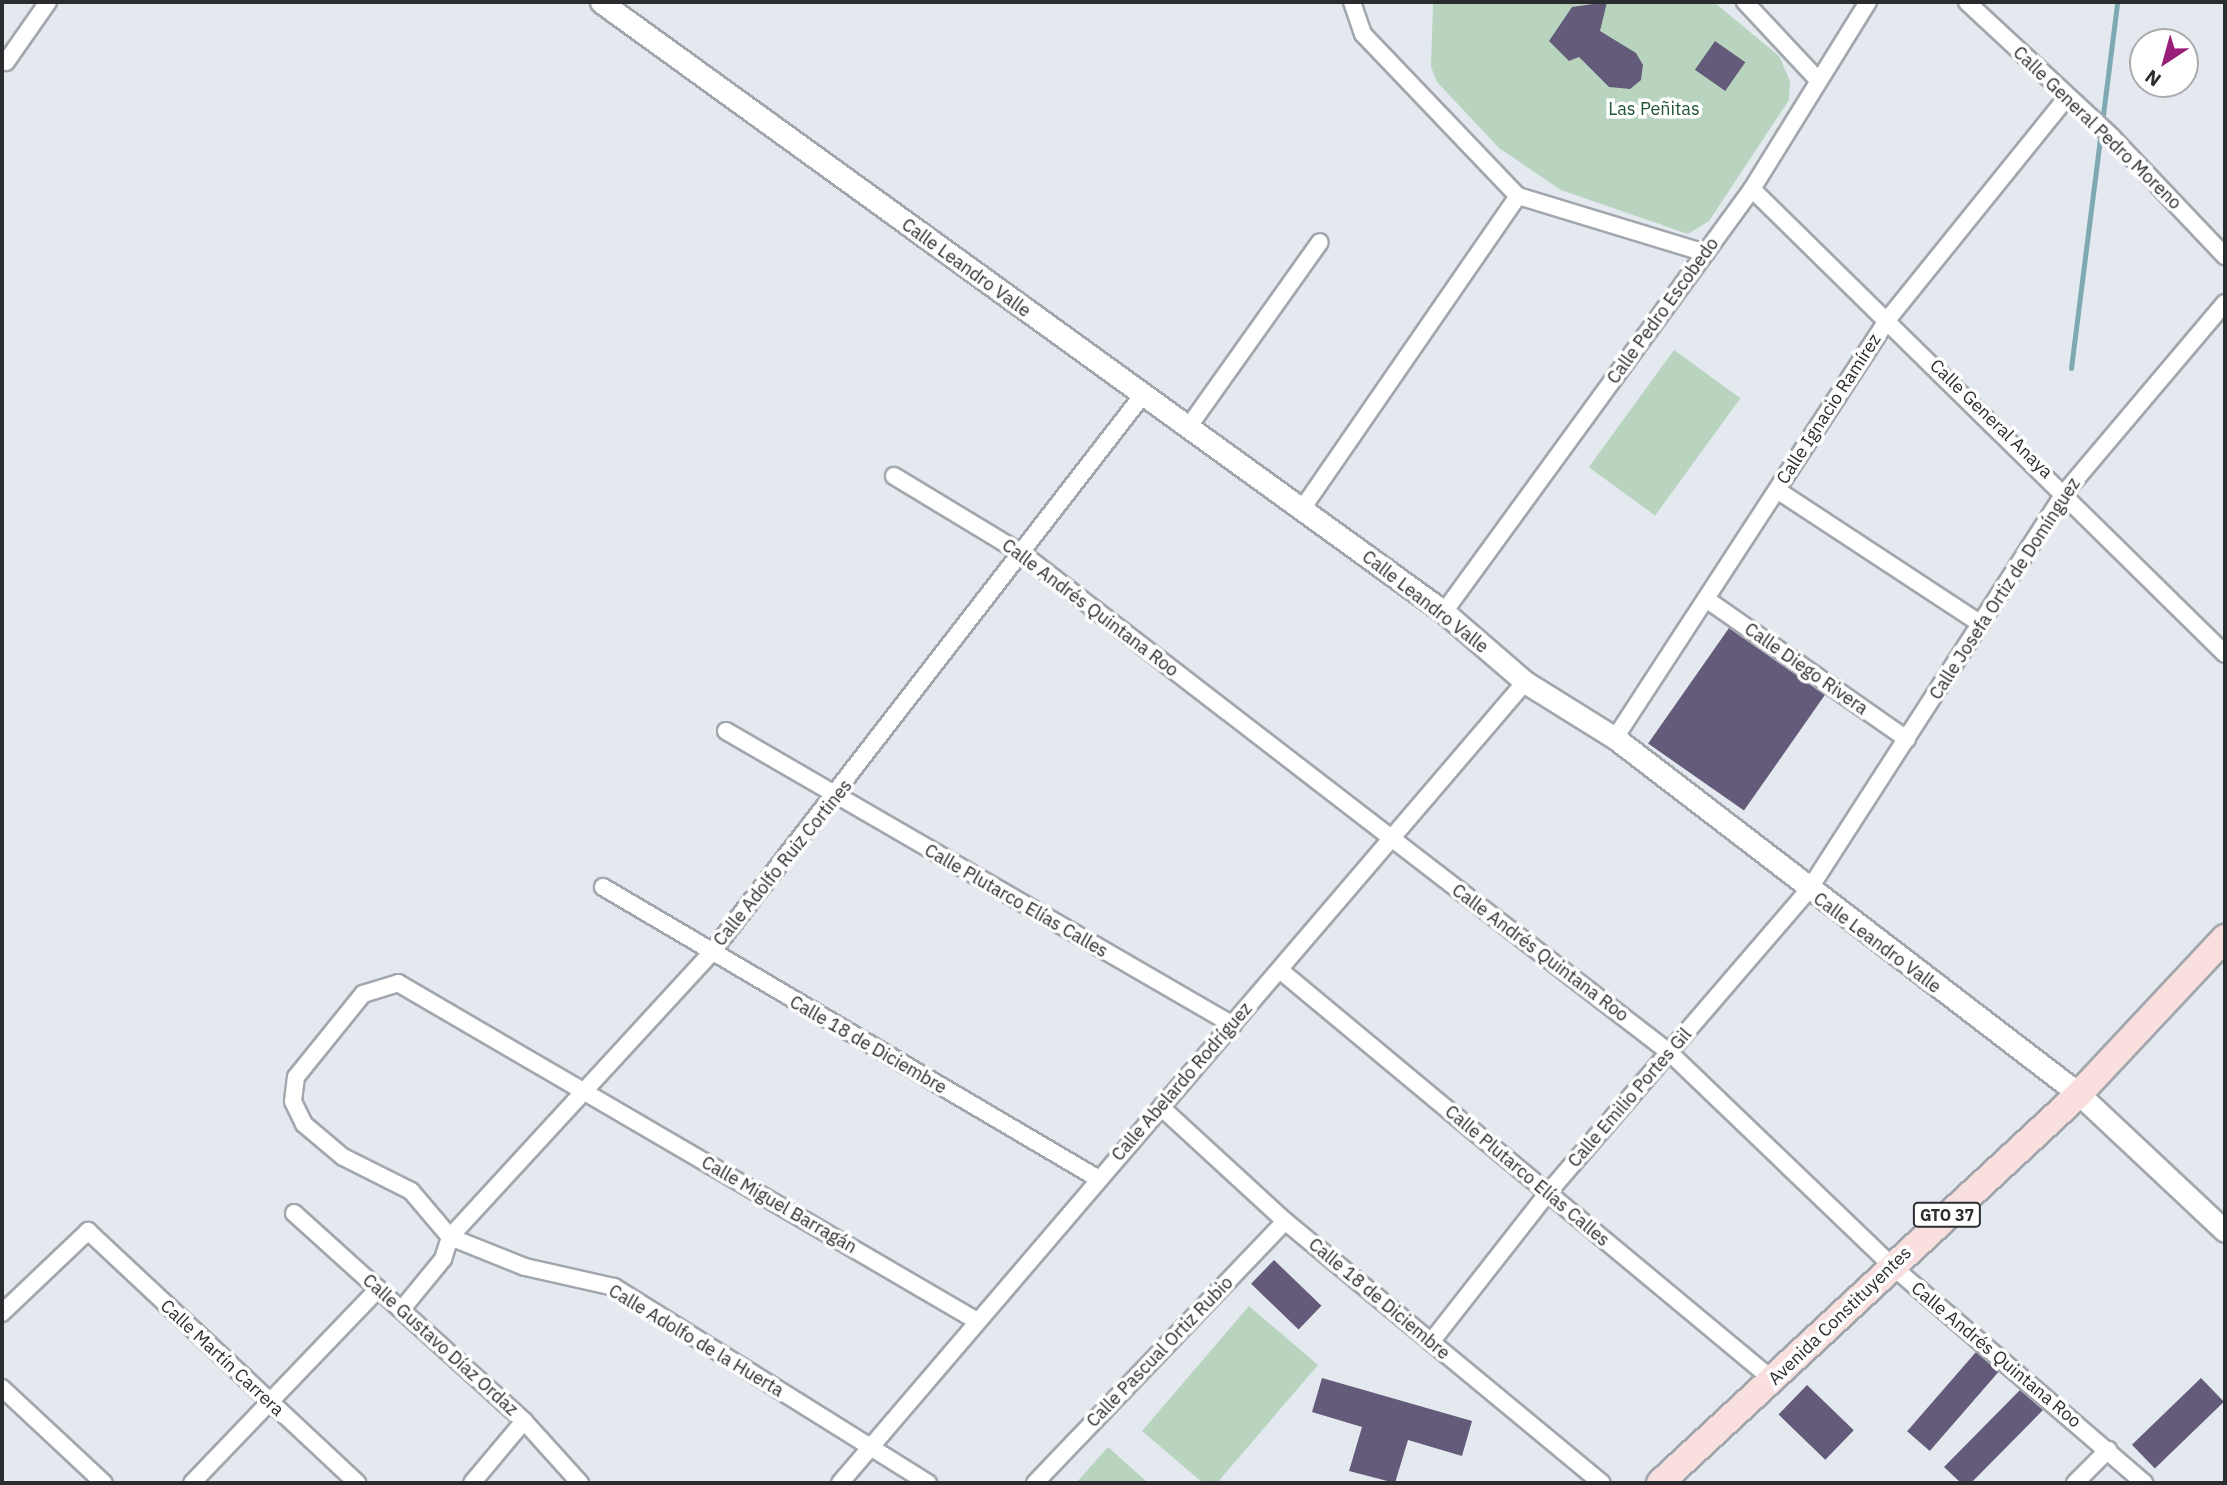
<!DOCTYPE html>
<html>
<head>
<meta charset="utf-8">
<style>
  body { margin:0 }
  #map { position:relative; width:2227px; height:1485px; overflow:hidden; background:#e4e9f0; font-family:"IBM Plex Sans",sans-serif }
  div>[style] { position:absolute }
  .green>* { inset:0; background:#b8d4bf; transform-origin:0 0 }
  .stream>* { height:5px; margin:-2.5px; padding:0 2.5px; transform-origin:2.5px; border-radius:2.5px; background:#7ea8b2 }
  .building>* { inset:0; background:#635b79; transform-origin:0 0 }
  .roads { filter:drop-shadow(2px 0 #a2a7ad) drop-shadow(-2px 0 #a2a7ad) drop-shadow(0 2px #a2a7ad) drop-shadow(0 -2px #a2a7ad) }
  .minor>* { height:16px; margin:-8px; padding:0 8px; transform-origin:8px; border-radius:8px; background:#fff }
  .tertiary>* { height:21px; margin:-10.5px; padding:0 10.5px; transform-origin:10.5px; border-radius:10.5px; background:#fff }
  .primary>* { height:26px; margin:-13px; padding:0 13px; transform-origin:13px; border-radius:13px; background:#fadfdf }
  span { translate:-50% -50%; white-space:nowrap; text-align:center; line-height:1.15; -webkit-text-stroke:7px #fff; paint-order:stroke }
  .shield-label span { padding:2px 5px; background:#fff; border:2px solid; border-radius:5px; -webkit-text-stroke-width:0 }
  .shield-label { font-size:16px; color:#2a2c2f; font-weight:700 }
  .park-label { font-size:18px; color:#205333 }
  .street-label { font-size:18px; color:#2a2c2f }
  .frame { position:absolute; inset:0; border:4px solid #2a2c2f; pointer-events:none }
  .north { position:absolute; left:2129px; top:28px; width:70px; height:70px; box-sizing:border-box; background:#fff; border:2px solid #aaabac; border-radius:50%; rotate:216deg; font-size:19px; font-weight:700; line-height:28px; text-align:center; color:#2a2c2f }
  .north::after { content:''; display:block; margin:auto; width:24px; height:32px; background:#981e77; clip-path:polygon(50% 0,100% 100%,50% 72%,0 100%) }
</style>
</head>
<body>
<div id="map">
  <div class="green">
    <i style="clip-path:polygon(1433px 2px,1714px 2px,1779px 56px,1790px 81px,1789px 100px,1709px 221px,1688px 234px,1561px 190px,1499px 148px,1437px 82px,1431px 67px)"></i>
    <i style="left:1674px;top:350px;width:82px;height:145px;rotate:36deg"></i>
    <i style="clip-path:polygon(1249px 1306px,1318px 1365px,1217px 1483px,1203px 1483px,1142px 1431px)"></i>
    <i style="clip-path:polygon(1108px 1447px,1146px 1481px,1143px 1483px,1076px 1483px)"></i>
  </div>
  <div class="stream">
    <i style="left:2071px;top:368px;width:369px;rotate:-82.8deg"></i>
  </div>
  <div class="building">
    <i style="clip-path:polygon(1607px 2px,1600px 31px,1636px 53px,1643px 65px,1641px 80px,1630px 89px,1609px 87px,1579px 57px,1569px 61px,1549px 41px,1572px 7px)"></i>
    <i style="left:1715px;top:41px;width:37px;height:35px;rotate:35deg"></i>
    <i style="left:1729px;top:628px;width:117px;height:141px;rotate:35deg"></i>
    <i style="left:1274px;top:1260px;width:66px;height:33px;rotate:44deg"></i>
    <i style="left:1976px;top:1352px;width:30px;height:105px;rotate:41deg"></i>
    <i style="clip-path:polygon(1322px 1378px,1472px 1421px,1462px 1456px,1408px 1440px,1395px 1483px,1349px 1471px,1362px 1427px,1312px 1412px)"></i>
    <i style="left:2201px;top:1378px;width:33px;height:96px;rotate:46deg"></i>
    <i style="left:1807px;top:1385px;width:65px;height:41px;rotate:44deg"></i>
    <i style="clip-path:polygon(2020px 1390px,2043px 1410px,1971px 1483px,1961px 1483px,1944px 1467px)"></i>
  </div>
  <div class="roads">
    <div class="minor">
      <i style="left:1352px;top:2px;width:34px;rotate:71deg"></i>
      <i style="left:1363px;top:34px;width:224px;rotate:46.3deg"></i>
      <i style="left:1518px;top:196px;width:196px;rotate:16.9deg"></i>
      <i style="left:1745px;top:2px;width:107px;rotate:46.9deg"></i>
      <i style="left:1967px;top:2px;width:197px;rotate:42.9deg"></i>
      <i style="left:2111px;top:136px;width:166px;rotate:46.5deg"></i>
      <i style="left:6px;top:62px;width:73px;rotate:-55deg"></i>
      <i style="left:1752px;top:189px;width:663px;rotate:44.51deg"></i>
      <i style="left:1187px;top:429px;width:229px;rotate:-54.6deg"></i>
      <i style="left:894px;top:476px;width:151px;rotate:31.2deg"></i>
      <i style="left:1023px;top:554px;width:817px;rotate:37.64deg"></i>
      <i style="left:1670px;top:1053px;width:308px;rotate:43.8deg"></i>
      <i style="left:1892px;top:1266px;width:333px;rotate:40.7deg"></i>
      <i style="left:1777px;top:490px;width:244px;rotate:33.3deg"></i>
      <i style="left:1302px;top:509px;width:380px;rotate:-55.4deg"></i>
      <i style="left:1706px;top:599px;width:245px;rotate:34.9deg"></i>
      <i style="left:1444px;top:612px;width:523px;rotate:-53.94deg"></i>
      <i style="left:1752px;top:189px;width:220px;rotate:-58.2deg"></i>
      <i style="left:726px;top:731px;width:586px;rotate:30.11deg"></i>
      <i style="left:1615px;top:738px;width:500px;rotate:-56.91deg"></i>
      <i style="left:1888px;top:319px;width:285px;rotate:-51.1deg"></i>
      <i style="left:603px;top:887px;width:573px;rotate:30.5deg"></i>
      <i style="left:1281px;top:971px;width:640px;rotate:39.74deg"></i>
      <i style="left:1162px;top:1108px;width:167px;rotate:42.6deg"></i>
      <i style="left:1285px;top:1221px;width:411px;rotate:39.6deg"></i>
      <i style="left:294px;top:1213px;width:310px;rotate:42.1deg"></i>
      <i style="left:524px;top:1421px;width:84px;rotate:47.9deg"></i>
      <i style="left:402px;top:1309px;width:65px;rotate:-50.6deg"></i>
      <i style="left:443px;top:1259px;width:23px;rotate:-72deg"></i>
      <i style="left:450px;top:1237px;width:386px;rotate:-47.4deg"></i>
      <i style="left:711px;top:953px;width:704px;rotate:-52.27deg"></i>
      <i style="left:2px;top:1313px;width:119px;rotate:-43.6deg"></i>
      <i style="left:88px;top:1231px;width:369px;rotate:43.1deg"></i>
      <i style="left:1431px;top:1342px;width:188px;rotate:-51.9deg"></i>
      <i style="left:1547px;top:1194px;width:400px;rotate:-49.3deg"></i>
      <i style="left:1808px;top:891px;width:476px;rotate:-57.2deg"></i>
      <i style="left:2066px;top:491px;width:246px;rotate:-49.8deg"></i>
      <i style="left:2px;top:1388px;width:139px;rotate:43deg"></i>
      <i style="left:192px;top:1483px;width:269px;rotate:-46.2deg"></i>
      <i style="left:472px;top:1483px;width:81px;rotate:-50deg"></i>
      <i style="left:840px;top:1483px;width:1054px;rotate:-49.46deg"></i>
      <i style="left:928px;top:1483px;width:370px;rotate:-148deg"></i>
      <i style="left:614px;top:1287px;width:91px;rotate:-167.3deg"></i>
      <i style="left:525px;top:1267px;width:81px;rotate:-158.2deg"></i>
      <i style="left:450px;top:1237px;width:60px;rotate:-130.3deg"></i>
      <i style="left:411px;top:1191px;width:76px;rotate:-153.4deg"></i>
      <i style="left:343px;top:1157px;width:51px;rotate:-139.8deg"></i>
      <i style="left:304px;top:1124px;width:25px;rotate:-116deg"></i>
      <i style="left:293px;top:1101px;width:24px;rotate:-83deg"></i>
      <i style="left:296px;top:1077px;width:107px;rotate:-51.1deg"></i>
      <i style="left:363px;top:994px;width:37px;rotate:-17deg"></i>
      <i style="left:398px;top:983px;width:670px;rotate:30.27deg"></i>
      <i style="left:1035px;top:1483px;width:362px;rotate:-46.3deg"></i>
      <i style="left:2075px;top:1483px;width:47px;rotate:-45deg"></i>
    </div>
    <div class="tertiary">
      <i style="left:601px;top:2px;width:1041px;rotate:35.89deg"></i>
      <i style="left:1444px;top:612px;width:107px;rotate:40.8deg"></i>
      <i style="left:1525px;top:682px;width:106px;rotate:31.9deg"></i>
      <i style="left:1615px;top:738px;width:585px;rotate:37.5deg"></i>
      <i style="left:2079px;top:1094px;width:200px;rotate:43.2deg"></i>
    </div>
    <div class="primary">
      <i style="left:1660px;top:1483px;width:572px;rotate:-42.87deg"></i>
      <i style="left:2079px;top:1094px;width:214px;rotate:-46.9deg"></i>
    </div>
  </div>
  <div class="shield-label">
    <span style="left:1947px;top:1215px">GTO 37</span>
  </div>
  <div class="park-label">
    <span style="left:1654px;top:109px">Las Peñitas</span>
  </div>
  <div class="street-label">
    <span style="left:2097px;top:128px;rotate:44deg">Calle General Pedro Moreno</span>
    <span style="left:966px;top:268px;rotate:36deg">Calle Leandro Valle</span>
    <span style="left:1663px;top:311px;rotate:-54deg">Calle Pedro Escobedo</span>
    <span style="left:1829px;top:409px;rotate:-57deg">Calle Ignacio Ramírez</span>
    <span style="left:1991px;top:419px;rotate:44deg">Calle General Anaya</span>
    <span style="left:2005px;top:589px;rotate:-57deg">Calle Josefa Ortiz de Domínguez</span>
    <span style="left:1425px;top:602px;rotate:38deg">Calle Leandro Valle</span>
    <span style="left:1090px;top:608px;rotate:37deg">Calle Andrés Quintana Roo</span>
    <span style="left:1806px;top:669px;rotate:35deg">Calle Diego Rivera</span>
    <span style="left:783px;top:863px;rotate:-51deg">Calle Adolfo Ruiz Cortines</span>
    <span style="left:1016px;top:901px;rotate:30deg">Calle Plutarco Elías Calles</span>
    <span style="left:1877px;top:943px;rotate:37deg">Calle Leandro Valle</span>
    <span style="left:1540px;top:953px;rotate:37deg">Calle Andrés Quintana Roo</span>
    <span style="left:868px;top:1045px;rotate:30deg">Calle 18 de Diciembre</span>
    <span style="left:1182px;top:1082px;rotate:-49deg">Calle Abelardo Rodríguez</span>
    <span style="left:1630px;top:1098px;rotate:-49deg">Calle Emilio Portes Gil</span>
    <span style="left:1527px;top:1176px;rotate:40deg">Calle Plutarco Elías Calles</span>
    <span style="left:779px;top:1205px;rotate:30deg">Calle Miguel Barragán</span>
    <span style="left:1379px;top:1299px;rotate:40deg">Calle 18 de Diciembre</span>
    <span style="left:1840px;top:1316px;rotate:-44deg">Avenida Constituyentes</span>
    <span style="left:696px;top:1341px;rotate:31deg">Calle Adolfo de la Huerta</span>
    <span style="left:440px;top:1345px;rotate:42deg">Calle Gustavo Díaz Ordaz</span>
    <span style="left:1160px;top:1352px;rotate:-46deg">Calle Pascual Ortiz Rubio</span>
    <span style="left:1996px;top:1355px;rotate:40deg">Calle Andrés Quintana Roo</span>
    <span style="left:222px;top:1358px;rotate:43deg">Calle Martín Carrera</span>
  </div>
  <div class="frame"></div>
  <div class="north">N</div>
</div>
</body>
</html>
